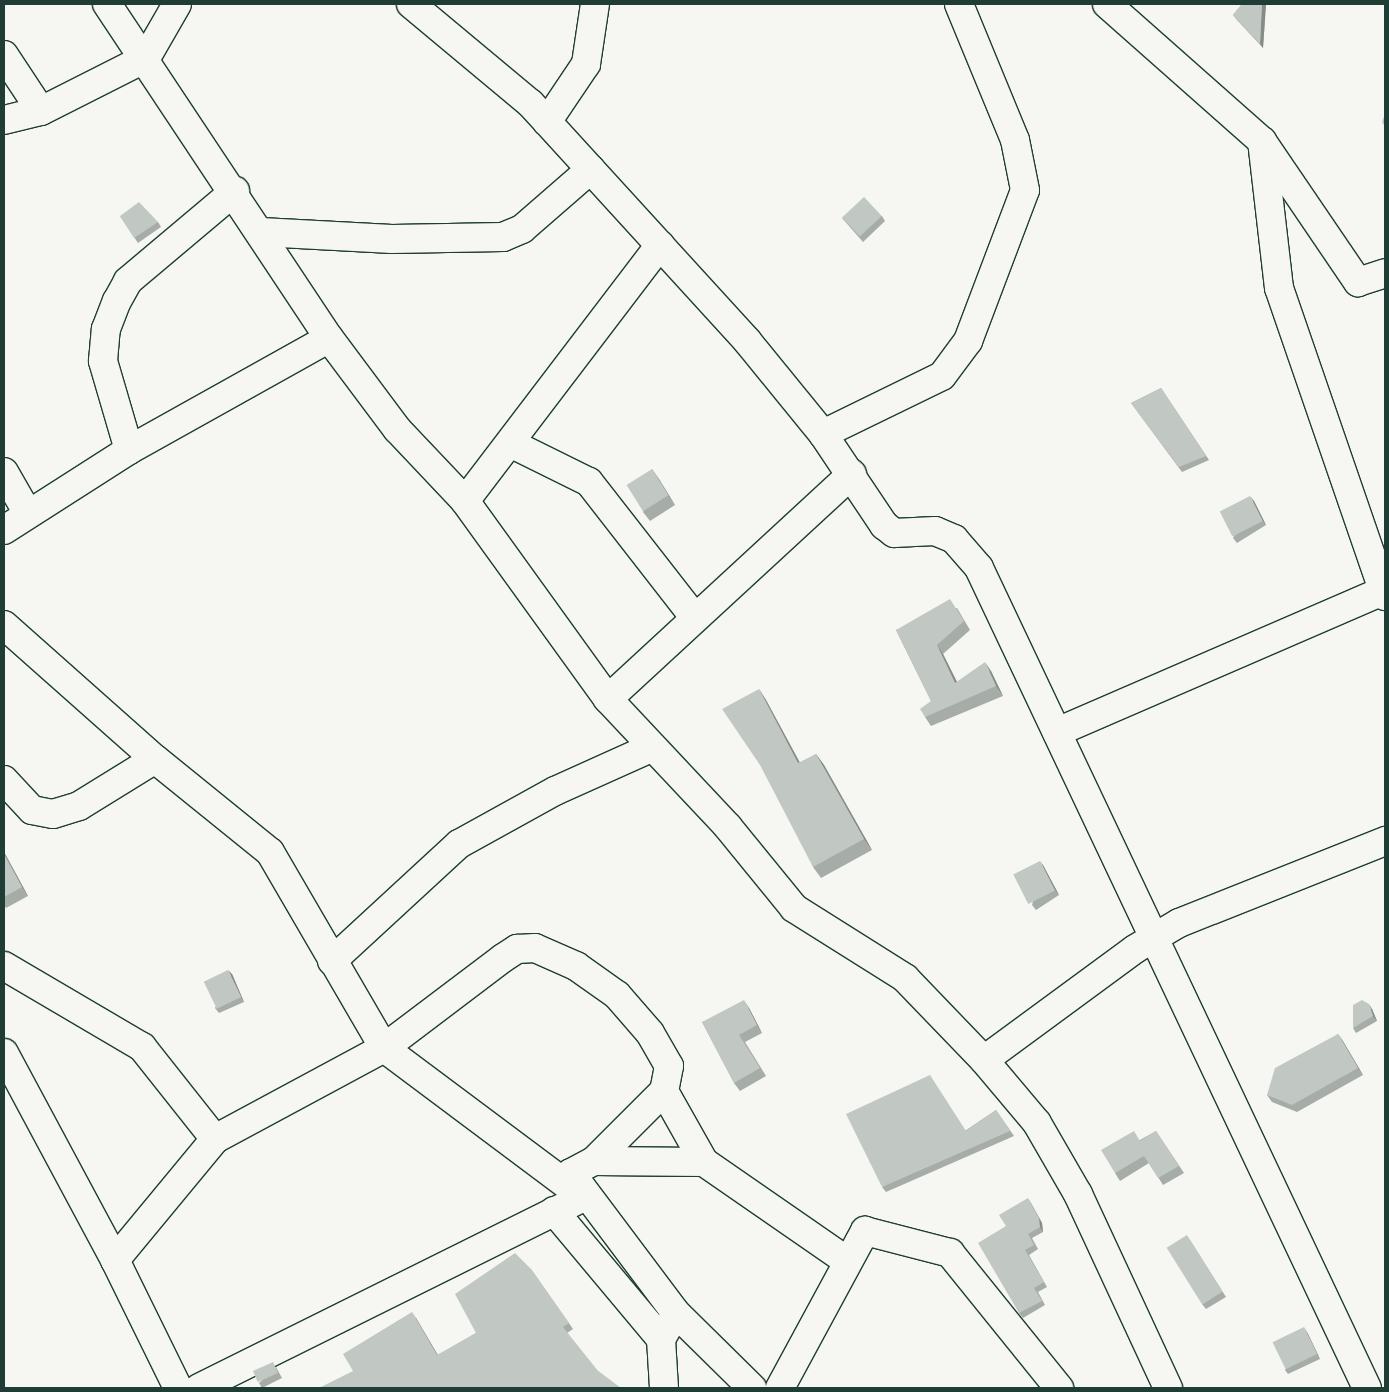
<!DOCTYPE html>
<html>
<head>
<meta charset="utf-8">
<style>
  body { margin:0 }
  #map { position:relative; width:1389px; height:1392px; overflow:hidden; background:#f6f6f2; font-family:Mali,sans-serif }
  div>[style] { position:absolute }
  .roads { filter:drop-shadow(1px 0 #1f3d34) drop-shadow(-1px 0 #1f3d34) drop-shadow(0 1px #1f3d34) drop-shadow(0 -1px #1f3d34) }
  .minor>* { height:28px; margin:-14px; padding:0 14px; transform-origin:14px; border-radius:14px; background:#f6f6f2 }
  .wall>* { inset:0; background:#a6aca8 }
  .shaded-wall>* { inset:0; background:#878c88 }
  .building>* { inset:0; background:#c1c8c3; transform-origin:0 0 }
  span { translate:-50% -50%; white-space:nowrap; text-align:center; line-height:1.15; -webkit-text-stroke:5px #f6f6f2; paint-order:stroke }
  .frame { position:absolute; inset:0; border:5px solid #1f3d34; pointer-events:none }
</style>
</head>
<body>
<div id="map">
  <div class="roads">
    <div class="minor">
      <i style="left:107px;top:4px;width:401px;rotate:56.4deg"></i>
      <i style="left:329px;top:338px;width:114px;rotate:53.2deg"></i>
      <i style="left:397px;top:429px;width:99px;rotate:46.6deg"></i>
      <i style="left:465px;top:501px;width:244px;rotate:54.2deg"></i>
      <i style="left:608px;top:699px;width:175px;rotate:46.8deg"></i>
      <i style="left:728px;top:827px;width:104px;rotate:50.8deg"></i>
      <i style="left:794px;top:908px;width:131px;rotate:32.2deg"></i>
      <i style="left:905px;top:978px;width:114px;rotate:46.1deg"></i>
      <i style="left:984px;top:1060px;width:82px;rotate:49.9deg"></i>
      <i style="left:1037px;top:1123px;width:82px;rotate:60deg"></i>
      <i style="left:1078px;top:1194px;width:214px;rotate:65.1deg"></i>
      <i style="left:411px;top:4px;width:155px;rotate:39.8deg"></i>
      <i style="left:530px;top:103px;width:323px;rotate:47.6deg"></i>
      <i style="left:748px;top:342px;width:119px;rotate:50.8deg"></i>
      <i style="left:823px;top:434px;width:110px;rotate:56.2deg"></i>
      <i style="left:884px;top:525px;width:13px;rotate:39deg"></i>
      <i style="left:894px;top:533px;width:41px;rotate:-2.8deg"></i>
      <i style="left:935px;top:531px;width:21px;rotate:23deg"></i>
      <i style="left:954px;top:539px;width:38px;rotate:49deg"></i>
      <i style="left:979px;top:568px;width:907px;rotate:64.68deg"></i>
      <i style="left:1107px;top:4px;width:207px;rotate:41.5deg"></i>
      <i style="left:1262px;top:141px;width:171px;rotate:55.8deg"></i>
      <i style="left:1358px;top:282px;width:28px;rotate:-18deg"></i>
      <i style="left:4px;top:55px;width:67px;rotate:56.5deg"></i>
      <i style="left:4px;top:120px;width:38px;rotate:-14deg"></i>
      <i style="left:41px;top:111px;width:118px;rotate:-26.8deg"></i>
      <i style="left:146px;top:58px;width:62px;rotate:-60.1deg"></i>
      <i style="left:547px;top:122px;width:70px;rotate:-56.1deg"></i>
      <i style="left:586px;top:64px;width:61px;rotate:-81.5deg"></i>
      <i style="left:1262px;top:141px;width:148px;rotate:83.4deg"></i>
      <i style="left:1279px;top:288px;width:326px;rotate:71deg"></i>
      <i style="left:261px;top:232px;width:131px;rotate:3.1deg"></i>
      <i style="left:392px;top:239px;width:111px;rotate:-1deg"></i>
      <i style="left:503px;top:237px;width:21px;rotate:-23deg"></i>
      <i style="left:522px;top:229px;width:91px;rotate:-41deg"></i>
      <i style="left:823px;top:434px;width:132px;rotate:-26deg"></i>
      <i style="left:942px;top:376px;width:44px;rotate:-53.4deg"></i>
      <i style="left:968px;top:341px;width:161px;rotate:-69.3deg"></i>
      <i style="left:1025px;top:190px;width:51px;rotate:-101.3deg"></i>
      <i style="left:1015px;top:140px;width:147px;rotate:-112.4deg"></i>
      <i style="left:510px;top:443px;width:88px;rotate:26.3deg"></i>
      <i style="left:589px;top:482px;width:172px;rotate:52.1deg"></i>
      <i style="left:129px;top:450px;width:93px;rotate:-106.3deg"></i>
      <i style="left:103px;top:361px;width:32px;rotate:-85deg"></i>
      <i style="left:106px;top:329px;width:30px;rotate:-69deg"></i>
      <i style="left:117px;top:301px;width:23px;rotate:-61deg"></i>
      <i style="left:128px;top:281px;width:140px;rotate:-40.1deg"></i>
      <i style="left:4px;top:472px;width:46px;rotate:60.1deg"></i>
      <i style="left:465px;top:501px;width:322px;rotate:-52.7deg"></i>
      <i style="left:4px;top:530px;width:148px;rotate:-32.6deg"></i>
      <i style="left:129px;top:450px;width:229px;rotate:-29.2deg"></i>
      <i style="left:4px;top:625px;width:202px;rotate:41.6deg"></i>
      <i style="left:155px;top:759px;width:148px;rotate:39deg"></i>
      <i style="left:270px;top:852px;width:227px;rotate:59.8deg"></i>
      <i style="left:384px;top:1048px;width:249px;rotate:36.8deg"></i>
      <i style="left:608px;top:699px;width:332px;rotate:-42.7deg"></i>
      <i style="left:1057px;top:732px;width:357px;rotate:-23.4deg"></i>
      <i style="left:4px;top:780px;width:41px;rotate:47deg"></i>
      <i style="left:32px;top:810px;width:21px;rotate:11deg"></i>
      <i style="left:53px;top:814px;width:27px;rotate:-17deg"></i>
      <i style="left:79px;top:806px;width:89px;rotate:-31.7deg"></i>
      <i style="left:332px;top:961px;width:173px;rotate:-42.7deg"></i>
      <i style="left:459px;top:844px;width:110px;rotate:-28.9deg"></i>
      <i style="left:555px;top:791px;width:107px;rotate:-24.2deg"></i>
      <i style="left:4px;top:966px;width:160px;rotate:30.4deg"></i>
      <i style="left:142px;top:1047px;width:117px;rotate:51.6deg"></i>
      <i style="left:4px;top:1053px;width:235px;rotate:61.8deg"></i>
      <i style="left:115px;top:1260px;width:143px;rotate:63.8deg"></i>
      <i style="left:984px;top:1060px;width:187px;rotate:-36.3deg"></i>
      <i style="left:1135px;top:949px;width:51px;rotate:-30.6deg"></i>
      <i style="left:1179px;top:923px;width:222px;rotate:-21.7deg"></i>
      <i style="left:594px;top:1161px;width:110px;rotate:0.5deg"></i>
      <i style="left:576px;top:1180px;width:166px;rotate:53.1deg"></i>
      <i style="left:676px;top:1313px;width:107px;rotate:44.6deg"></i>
      <i style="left:554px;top:1211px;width:167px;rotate:50.1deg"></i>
      <i style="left:115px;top:1260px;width:157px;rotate:-50.4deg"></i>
      <i style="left:215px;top:1139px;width:192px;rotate:-28.3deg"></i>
      <i style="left:384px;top:1048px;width:149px;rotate:-37.1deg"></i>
      <i style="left:503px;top:958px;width:17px;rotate:-33deg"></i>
      <i style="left:517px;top:949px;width:18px;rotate:-3deg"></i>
      <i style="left:535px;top:948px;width:45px;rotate:23.7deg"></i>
      <i style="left:576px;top:966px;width:50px;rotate:35.3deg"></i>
      <i style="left:617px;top:995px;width:50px;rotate:49deg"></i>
      <i style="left:650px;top:1033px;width:38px;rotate:60deg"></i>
      <i style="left:669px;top:1066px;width:25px;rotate:101deg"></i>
      <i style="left:664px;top:1091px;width:81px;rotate:60.6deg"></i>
      <i style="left:704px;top:1162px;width:174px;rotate:34.7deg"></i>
      <i style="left:199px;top:1388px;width:429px;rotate:-26.4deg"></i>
      <i style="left:583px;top:1197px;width:27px;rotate:-117deg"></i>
      <i style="left:571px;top:1173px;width:26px;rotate:-28deg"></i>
      <i style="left:594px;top:1161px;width:99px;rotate:-45deg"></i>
      <i style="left:664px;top:1388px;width:49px;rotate:-93.5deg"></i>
      <i style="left:661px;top:1339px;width:16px;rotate:-60deg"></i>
      <i style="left:780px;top:1388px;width:179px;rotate:-61.6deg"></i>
      <i style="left:865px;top:1231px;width:88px;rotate:14.5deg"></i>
      <i style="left:950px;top:1253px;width:174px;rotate:51.1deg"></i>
    </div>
  </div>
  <div class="wall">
    <i style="clip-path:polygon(1242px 4px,1266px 4px,1263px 48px,1237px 20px,1233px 15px)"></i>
    <i style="clip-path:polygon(120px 216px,158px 222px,161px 227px,138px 243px)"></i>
    <i style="clip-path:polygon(882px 216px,885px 221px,863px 242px,842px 218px)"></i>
    <i style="clip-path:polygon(1161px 388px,1209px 460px,1182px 472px,1131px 403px)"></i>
    <i style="clip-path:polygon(652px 469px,675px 505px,650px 521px,643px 512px)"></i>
    <i style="clip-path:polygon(1254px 501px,1266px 525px,1237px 543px,1233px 538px)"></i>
    <i style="clip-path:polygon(957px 608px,970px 630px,943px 654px,957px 682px,991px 671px,1003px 696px,931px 726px,925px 717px,931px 701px,896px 630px)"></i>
    <i style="clip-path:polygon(759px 689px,766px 700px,800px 763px,816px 754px,824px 765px,872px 850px,821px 878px,813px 867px)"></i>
    <i style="clip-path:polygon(4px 852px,28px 896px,6px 908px,4px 905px)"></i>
    <i style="clip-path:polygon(1043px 865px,1059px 895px,1036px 910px,1032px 905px)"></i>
    <i style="clip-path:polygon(232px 974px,244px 1002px,219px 1013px,215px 1008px)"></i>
    <i style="clip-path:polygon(749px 1008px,762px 1033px,745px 1042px,766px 1076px,740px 1091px,734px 1083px,702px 1022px)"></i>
    <i style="clip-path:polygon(1372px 1009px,1377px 1021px,1356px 1033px,1353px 1028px)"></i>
    <i style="clip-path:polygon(1338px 1034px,1363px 1075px,1297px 1112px,1272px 1102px,1267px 1095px)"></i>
    <i style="clip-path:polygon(996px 1110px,1014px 1136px,886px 1192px,882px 1187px)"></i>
    <i style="clip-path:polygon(1156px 1131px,1184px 1173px,1163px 1185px,1149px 1163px,1120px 1181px,1115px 1173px,1140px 1140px)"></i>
    <i style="clip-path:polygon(1031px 1203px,1042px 1223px,1043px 1232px,1032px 1238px,1038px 1249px,1029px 1255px,1047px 1287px,1038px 1292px,1045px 1305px,1023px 1318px,1019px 1313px,1006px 1226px)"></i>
    <i style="clip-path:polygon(1190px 1240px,1226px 1297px,1206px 1309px,1202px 1304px)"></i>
    <i style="clip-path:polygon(531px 1269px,573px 1329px,567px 1333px,597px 1370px,353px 1371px,416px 1318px,438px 1355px,476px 1333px)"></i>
    <i style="clip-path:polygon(1307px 1332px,1320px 1359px,1288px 1374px,1285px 1370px)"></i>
    <i style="clip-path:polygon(276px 1367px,282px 1378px,262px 1388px,259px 1383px)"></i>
  </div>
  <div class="shaded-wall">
    <i style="clip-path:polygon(1262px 4px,1266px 4px,1263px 48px,1260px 44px)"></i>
    <i style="clip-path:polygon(652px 469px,659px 479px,675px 505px,668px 495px)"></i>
    <i style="clip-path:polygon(1250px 496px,1254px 501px,1266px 525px,1263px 521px)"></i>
    <i style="clip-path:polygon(937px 645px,943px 654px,962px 692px,955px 683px)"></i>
    <i style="clip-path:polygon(985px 662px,991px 671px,1003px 696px,996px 686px)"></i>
    <i style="clip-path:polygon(759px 689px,766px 700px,806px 774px,798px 763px)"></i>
    <i style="clip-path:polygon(816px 754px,824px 765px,872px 850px,864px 839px)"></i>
    <i style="clip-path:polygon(4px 852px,28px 896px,22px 887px,4px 854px)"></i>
    <i style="clip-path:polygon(1040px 861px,1043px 865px,1059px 895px,1055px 890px)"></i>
    <i style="clip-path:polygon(228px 970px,232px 974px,244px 1002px,241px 997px)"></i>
    <i style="clip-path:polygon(744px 1000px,749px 1008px,762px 1033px,757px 1025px)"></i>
    <i style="clip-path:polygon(1369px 1004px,1372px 1009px,1377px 1021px,1373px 1016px)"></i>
    <i style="clip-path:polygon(1338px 1034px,1343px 1041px,1363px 1075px,1358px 1068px)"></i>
    <i style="clip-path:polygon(1028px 1198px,1042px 1223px,1043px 1232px,1040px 1227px)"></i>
    <i style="clip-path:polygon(412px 1312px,416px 1318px,441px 1361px,437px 1355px)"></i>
    <i style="clip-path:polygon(1304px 1327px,1307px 1332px,1320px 1359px,1317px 1354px)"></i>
  </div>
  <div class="building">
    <i style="clip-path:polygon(1242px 4px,1262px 4px,1260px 44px,1233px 15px)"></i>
    <i style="clip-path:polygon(1385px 114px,1385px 127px,1382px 122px)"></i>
    <i style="left:864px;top:197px;width:26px;height:30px;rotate:47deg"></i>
    <i style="clip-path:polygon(139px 202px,158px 222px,134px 238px,120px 216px)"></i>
    <i style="clip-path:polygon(1161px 388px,1206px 456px,1179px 467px,1131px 403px)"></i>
    <i style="left:652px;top:469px;width:31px;height:30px;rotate:58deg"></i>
    <i style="left:1250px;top:496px;width:28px;height:34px;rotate:63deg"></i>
    <i style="clip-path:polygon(950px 599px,964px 621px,937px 645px,955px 683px,985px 662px,996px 686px,925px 717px,920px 709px,931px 701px,896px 630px)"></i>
    <i style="clip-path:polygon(759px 689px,798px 763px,816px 754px,864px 839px,813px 867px,760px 765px,722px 709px)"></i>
    <i style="clip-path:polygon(4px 854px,22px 887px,4px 897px)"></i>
    <i style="left:1040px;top:861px;width:33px;height:30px;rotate:63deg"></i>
    <i style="left:228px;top:970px;width:30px;height:27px;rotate:64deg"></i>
    <i style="clip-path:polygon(744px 1000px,757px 1025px,739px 1035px,760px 1068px,734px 1083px,702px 1022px)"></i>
    <i style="clip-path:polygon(1362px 1000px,1369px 1004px,1373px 1016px,1353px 1028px,1353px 1005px)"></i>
    <i style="clip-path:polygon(1338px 1034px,1358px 1068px,1292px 1105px,1267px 1095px,1275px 1068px)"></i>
    <i style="clip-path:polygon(930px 1075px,966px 1131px,996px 1110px,1010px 1131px,882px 1187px,846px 1114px)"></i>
    <i style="clip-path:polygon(1134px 1131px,1140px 1141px,1156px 1131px,1179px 1166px,1158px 1178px,1144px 1156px,1115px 1173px,1101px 1150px)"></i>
    <i style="clip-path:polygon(1028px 1198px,1039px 1218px,1040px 1227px,1028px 1234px,1034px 1245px,1025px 1250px,1044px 1282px,1034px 1288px,1042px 1301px,1019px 1313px,978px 1243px,1006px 1226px,999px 1215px)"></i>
    <i style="left:1187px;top:1235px;width:67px;height:24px;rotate:58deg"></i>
    <i style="clip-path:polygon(515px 1253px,531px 1269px,569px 1323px,563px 1327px,597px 1370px,621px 1388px,319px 1388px,353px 1371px,343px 1354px,412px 1312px,437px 1355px,476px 1333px,455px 1294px)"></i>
    <i style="left:1304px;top:1327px;width:30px;height:35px;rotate:64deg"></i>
    <i style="left:273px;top:1362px;width:12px;height:22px;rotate:66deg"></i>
  </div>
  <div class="frame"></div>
</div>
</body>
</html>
